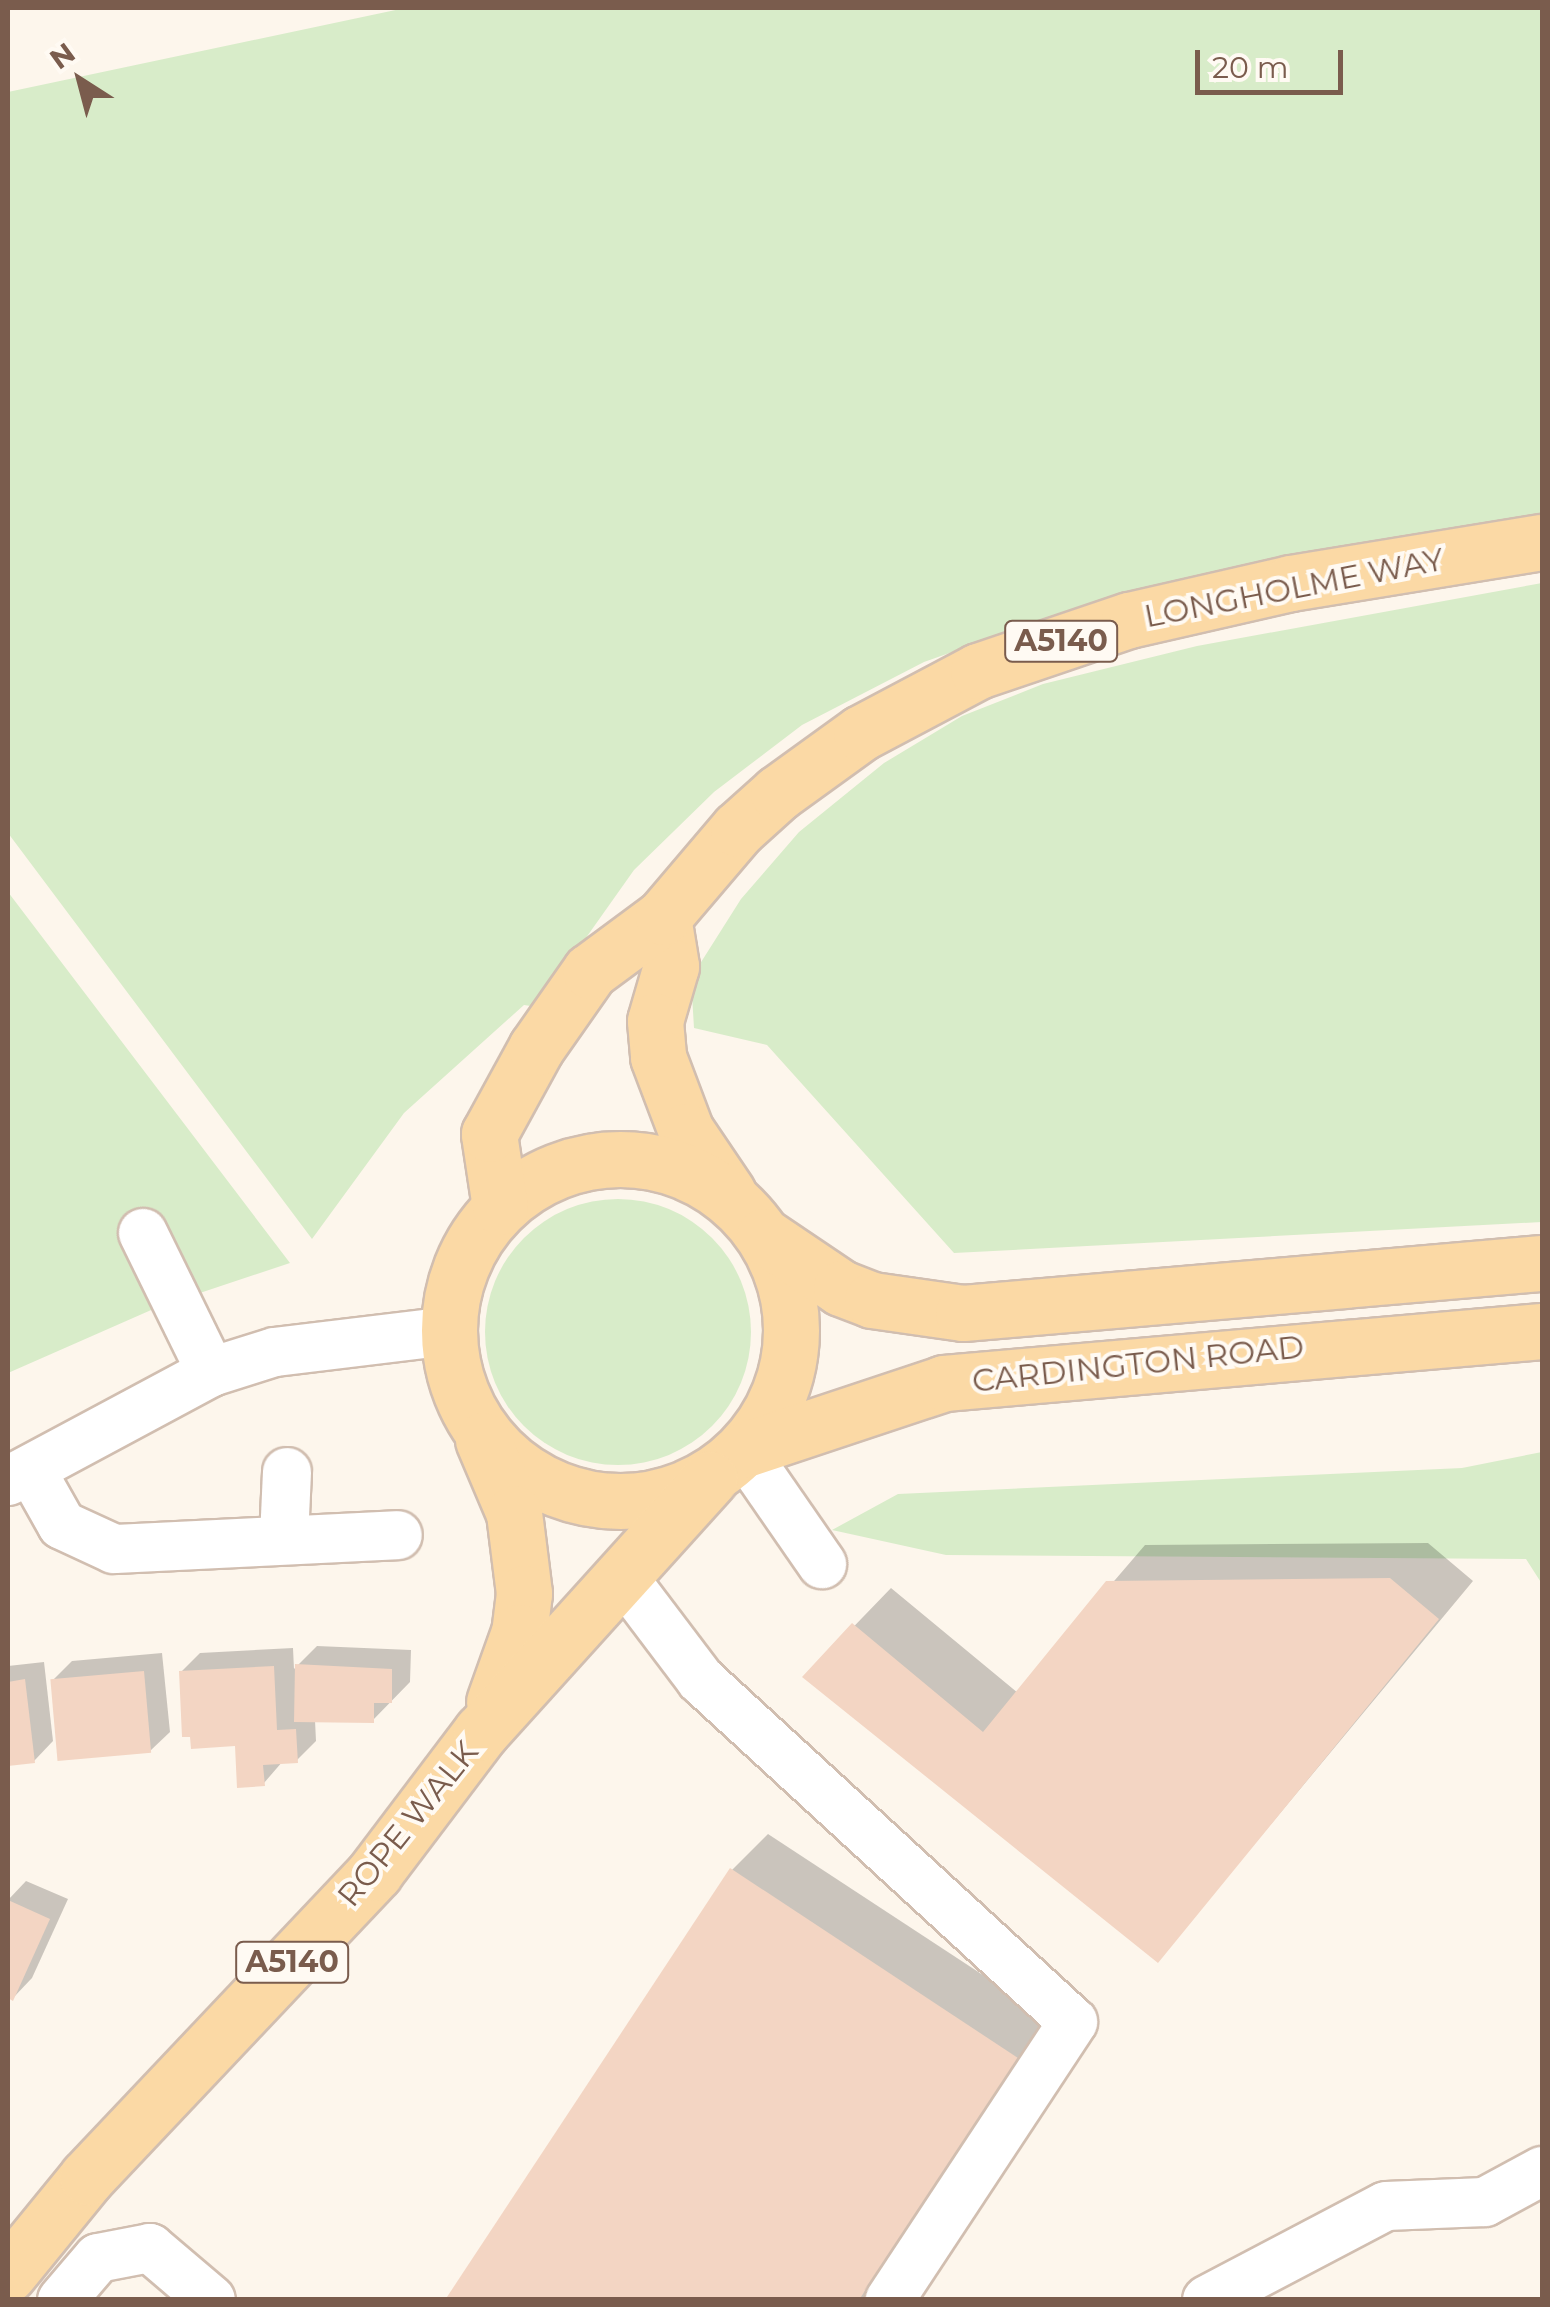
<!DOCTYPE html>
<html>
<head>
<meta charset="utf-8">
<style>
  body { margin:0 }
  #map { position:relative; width:1550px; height:2307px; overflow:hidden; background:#fdf6ec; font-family:Montserrat,sans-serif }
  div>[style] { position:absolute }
  .green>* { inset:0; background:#d8ecc9 }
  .round { border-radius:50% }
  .shadow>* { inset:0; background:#0003 }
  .building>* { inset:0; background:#f3d5c3; transform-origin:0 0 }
  .roads { filter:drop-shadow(2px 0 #d1beb0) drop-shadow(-2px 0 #d1beb0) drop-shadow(0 2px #d1beb0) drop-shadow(0 -2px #d1beb0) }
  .minor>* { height:48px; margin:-24px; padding:0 24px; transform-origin:24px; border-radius:24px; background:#fff }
  .major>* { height:55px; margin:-27.5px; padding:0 27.5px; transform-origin:27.5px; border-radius:27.5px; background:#fbd9a5 }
  .major>.ring { margin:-27.5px; padding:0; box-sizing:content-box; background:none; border:55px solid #fbd9a5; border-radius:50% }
  span { translate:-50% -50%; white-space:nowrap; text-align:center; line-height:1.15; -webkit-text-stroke:8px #fffaf3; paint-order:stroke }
  .shield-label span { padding:2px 8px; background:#fffaf3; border:2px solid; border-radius:8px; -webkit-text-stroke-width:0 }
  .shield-label { font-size:30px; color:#7a5c4d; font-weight:700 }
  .street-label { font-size:32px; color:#7a5c4d }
  .frame { position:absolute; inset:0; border:10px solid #7a5c4d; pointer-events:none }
  .north { position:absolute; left:30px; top:30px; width:100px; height:100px; -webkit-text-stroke:8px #fffaf3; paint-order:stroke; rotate:324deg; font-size:28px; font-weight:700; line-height:40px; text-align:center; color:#7a5c4d }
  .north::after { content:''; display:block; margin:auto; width:35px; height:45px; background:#7a5c4d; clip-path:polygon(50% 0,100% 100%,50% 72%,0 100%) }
  .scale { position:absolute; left:1195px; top:50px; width:148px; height:45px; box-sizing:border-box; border:5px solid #7a5c4d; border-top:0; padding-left:12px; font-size:30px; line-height:35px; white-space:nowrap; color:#7a5c4d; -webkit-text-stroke:8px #fffaf3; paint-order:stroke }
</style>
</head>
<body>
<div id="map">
  <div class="green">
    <i style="clip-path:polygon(405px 8px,1542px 8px,1542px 523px,1054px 616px,924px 662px,802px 725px,714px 792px,634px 870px,537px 1007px,524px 1005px,404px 1113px,312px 1239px,8px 833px,8px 92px)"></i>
    <i style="clip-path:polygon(1542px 583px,1542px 1222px,954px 1253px,767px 1045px,694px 1028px,691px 978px,741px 899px,799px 832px,884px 763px,962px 716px,1043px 684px,1197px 646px)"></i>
    <i style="clip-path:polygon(8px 892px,290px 1263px,158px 1307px,8px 1373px)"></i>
    <i class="round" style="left:485px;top:1199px;width:266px;height:266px"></i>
    <i style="clip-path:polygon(1542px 1452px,1542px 1584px,1526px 1559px,946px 1555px,832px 1530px,898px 1494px,1462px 1468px)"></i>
  </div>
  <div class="shadow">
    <i style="clip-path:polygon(1428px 1543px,1473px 1581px,1158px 1960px,806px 1676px,891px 1588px,1018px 1693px,1145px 1545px)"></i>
    <i style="clip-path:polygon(317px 1646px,411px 1650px,410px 1682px,373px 1720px,315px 1720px,316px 1741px,297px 1760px,283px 1761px,264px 1783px,181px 1672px,200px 1653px,293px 1648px,294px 1669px)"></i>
    <i style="clip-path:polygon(162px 1653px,170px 1732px,150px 1751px,53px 1680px,72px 1661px)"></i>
    <i style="clip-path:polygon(44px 1662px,53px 1741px,34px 1761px,8px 1764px,8px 1666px)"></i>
    <i style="clip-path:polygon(768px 1834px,1053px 2021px,869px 2300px,448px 2300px,732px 1870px)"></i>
    <i style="clip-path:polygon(26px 1881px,68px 1899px,32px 1978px,13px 1998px,8px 1995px,8px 1900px)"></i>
  </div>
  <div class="building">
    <i style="clip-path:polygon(1390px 1578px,1439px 1619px,1158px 1963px,802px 1677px,852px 1623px,983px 1732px,1106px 1581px)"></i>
    <i style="clip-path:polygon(295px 1664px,392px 1669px,392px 1703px,374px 1703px,374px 1723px,294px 1722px)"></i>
    <i style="clip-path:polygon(274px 1666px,277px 1730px,296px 1729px,298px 1763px,263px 1765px,265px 1786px,237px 1788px,235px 1746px,191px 1749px,190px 1737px,182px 1737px,179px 1671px)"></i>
    <i style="left:144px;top:1671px;width:82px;height:94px;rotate:85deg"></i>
    <i style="clip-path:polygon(25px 1679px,35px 1763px,8px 1766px,8px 1682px)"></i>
    <i style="clip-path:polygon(730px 1868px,1018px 2058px,859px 2300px,445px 2300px)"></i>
    <i style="clip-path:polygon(8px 1900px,50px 1919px,13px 2001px,8px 1998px)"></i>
  </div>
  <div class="roads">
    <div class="minor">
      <i style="left:143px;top:1233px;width:155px;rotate:63.9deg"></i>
      <i style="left:743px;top:1450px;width:139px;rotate:55.3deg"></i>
      <i style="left:31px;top:1470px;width:63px;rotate:60.6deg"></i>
      <i style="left:62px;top:1525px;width:57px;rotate:24.8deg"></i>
      <i style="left:114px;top:1549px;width:284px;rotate:-2.8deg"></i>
      <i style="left:8px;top:1481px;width:230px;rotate:-28.2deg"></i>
      <i style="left:211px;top:1372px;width:67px;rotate:-17.4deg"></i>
      <i style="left:275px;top:1352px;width:174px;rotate:-6.9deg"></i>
      <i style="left:284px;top:1538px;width:66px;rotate:-87.4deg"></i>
      <i style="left:623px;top:1577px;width:129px;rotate:52.9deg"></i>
      <i style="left:701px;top:1680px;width:505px;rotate:42.59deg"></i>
      <i style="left:1073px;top:2022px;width:333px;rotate:123.4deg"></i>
      <i style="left:62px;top:2300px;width:55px;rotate:-49.4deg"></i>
      <i style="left:98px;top:2258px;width:53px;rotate:-10.9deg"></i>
      <i style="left:150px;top:2248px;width:80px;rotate:40.4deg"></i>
      <i style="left:1207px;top:2300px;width:202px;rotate:-27.7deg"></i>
      <i style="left:1386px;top:2206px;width:99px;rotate:-2.3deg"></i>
      <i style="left:1485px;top:2202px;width:65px;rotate:-28.5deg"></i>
    </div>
    <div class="major">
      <i style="left:663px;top:917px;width:50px;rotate:80.7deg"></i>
      <i style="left:671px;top:966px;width:57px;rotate:106.2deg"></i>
      <i style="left:655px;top:1021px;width:36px;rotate:85deg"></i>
      <i style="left:658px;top:1057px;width:79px;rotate:69.3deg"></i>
      <i style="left:686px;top:1131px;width:75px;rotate:55.9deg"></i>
      <i class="ring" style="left:449px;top:1159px;width:287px;height:287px"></i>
      <i style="left:500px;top:1207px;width:74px;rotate:-98.6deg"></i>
      <i style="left:489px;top:1134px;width:98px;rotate:-61.3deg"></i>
      <i style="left:536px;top:1048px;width:94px;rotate:-55deg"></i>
      <i style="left:590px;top:971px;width:91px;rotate:-36.5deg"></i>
      <i style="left:663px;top:917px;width:116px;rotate:-49.6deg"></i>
      <i style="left:738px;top:829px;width:54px;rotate:-42deg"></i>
      <i style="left:778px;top:793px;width:102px;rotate:-35.9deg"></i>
      <i style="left:861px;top:733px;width:132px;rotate:-27.9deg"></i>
      <i style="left:978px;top:671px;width:159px;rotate:-18.7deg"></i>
      <i style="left:1129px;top:620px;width:166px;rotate:-12.9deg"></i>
      <i style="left:1291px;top:583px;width:254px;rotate:-9.3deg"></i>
      <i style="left:764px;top:1236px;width:93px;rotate:34deg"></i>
      <i style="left:841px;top:1288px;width:33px;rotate:21deg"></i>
      <i style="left:872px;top:1300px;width:92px;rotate:8.1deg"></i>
      <i style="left:963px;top:1313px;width:581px;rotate:-4.94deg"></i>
      <i style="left:483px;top:1440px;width:79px;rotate:67deg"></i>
      <i style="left:514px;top:1513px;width:81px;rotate:82.9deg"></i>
      <i style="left:524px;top:1593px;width:39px;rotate:97deg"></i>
      <i style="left:519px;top:1632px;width:74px;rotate:109.7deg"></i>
      <i style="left:743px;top:1450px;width:212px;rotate:-18.4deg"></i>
      <i style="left:944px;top:1383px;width:600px;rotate:-4.97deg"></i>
      <i style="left:8px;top:2274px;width:125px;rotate:-50.8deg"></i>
      <i style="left:87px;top:2177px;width:419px;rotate:-46.6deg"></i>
      <i style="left:375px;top:1872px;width:176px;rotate:-52.9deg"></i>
      <i style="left:481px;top:1732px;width:341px;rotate:-47.9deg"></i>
    </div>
  </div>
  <div class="shield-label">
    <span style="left:1061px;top:641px">A5140</span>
    <span style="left:292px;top:1962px">A5140</span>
  </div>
  <div class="street-label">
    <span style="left:1294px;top:588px;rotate:-11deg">LONGHOLME WAY</span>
    <span style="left:1138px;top:1364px;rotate:-6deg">CARDINGTON ROAD</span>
    <span style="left:408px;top:1824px;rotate:-51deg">ROPE WALK</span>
  </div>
  <div class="frame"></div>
  <div class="north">N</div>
  <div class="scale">20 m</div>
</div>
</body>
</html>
